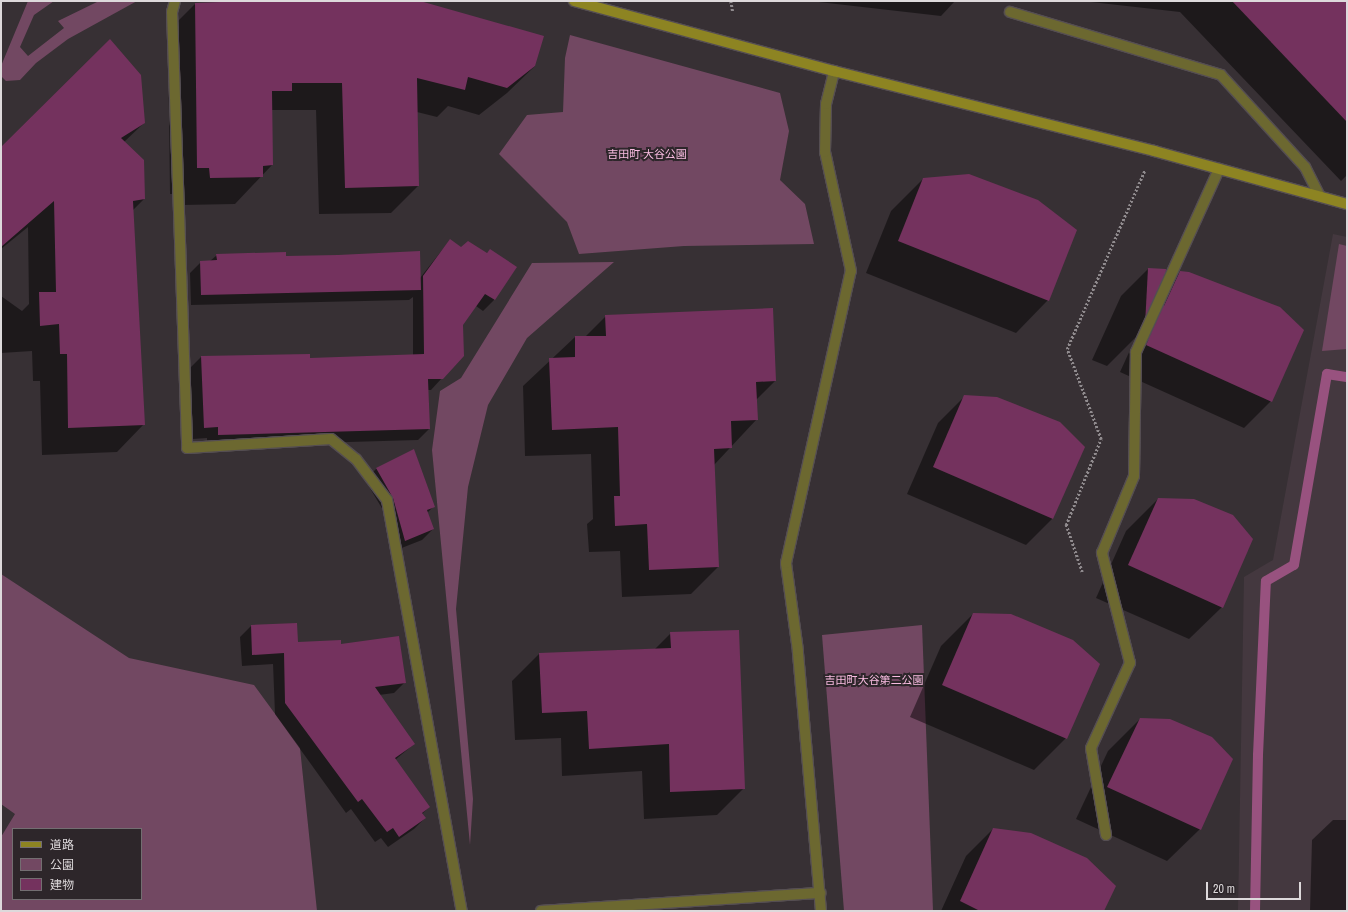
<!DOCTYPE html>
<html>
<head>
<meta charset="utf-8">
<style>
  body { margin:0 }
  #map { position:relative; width:1348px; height:912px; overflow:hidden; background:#373034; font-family:"Archivo Narrow","Noto Sans JP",sans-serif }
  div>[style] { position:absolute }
  .built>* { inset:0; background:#44383f }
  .green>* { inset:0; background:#724862 }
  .shadow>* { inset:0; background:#0007 }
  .stream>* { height:10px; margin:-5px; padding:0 5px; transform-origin:5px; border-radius:5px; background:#98527f }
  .building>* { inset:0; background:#74325e; transform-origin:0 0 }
  .path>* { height:2.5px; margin-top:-1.25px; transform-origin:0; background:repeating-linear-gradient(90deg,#908b8e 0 2px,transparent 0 4px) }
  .roads { filter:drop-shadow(1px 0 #554e52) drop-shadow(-1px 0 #554e52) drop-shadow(0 1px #554e52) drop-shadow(0 -1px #554e52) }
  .lane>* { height:10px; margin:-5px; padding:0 5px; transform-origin:5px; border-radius:5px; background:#6c6830 }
  .street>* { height:10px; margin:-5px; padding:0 5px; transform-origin:5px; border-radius:5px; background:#6c6830 }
  .secondary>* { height:10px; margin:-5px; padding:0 5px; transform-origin:5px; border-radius:5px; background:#8d8422 }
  span { translate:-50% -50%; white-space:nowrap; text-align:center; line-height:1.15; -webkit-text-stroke:4px #2d262a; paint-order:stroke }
  .park-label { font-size:11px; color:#f9bce1 }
  .frame { position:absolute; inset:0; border:2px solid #ddd9db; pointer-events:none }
  .legend { position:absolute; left:12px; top:828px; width:130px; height:72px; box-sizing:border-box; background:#2d262a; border:1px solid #736e71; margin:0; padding:5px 7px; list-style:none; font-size:12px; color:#ddd9db }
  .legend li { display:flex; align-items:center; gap:8px; height:20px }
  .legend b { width:20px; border:1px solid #736e71 }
  .scale { position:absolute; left:1206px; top:882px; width:95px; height:18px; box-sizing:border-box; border:2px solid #ddd9db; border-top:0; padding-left:5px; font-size:12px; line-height:14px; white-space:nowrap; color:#ddd9db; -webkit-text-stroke:3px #2d262a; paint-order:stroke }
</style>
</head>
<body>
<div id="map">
  <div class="built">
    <i style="clip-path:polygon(1333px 234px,1347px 237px,1347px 911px,1238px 911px,1244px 577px,1273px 560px)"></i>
  </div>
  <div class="green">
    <i style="clip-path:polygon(28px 1px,54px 1px,34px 15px,20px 47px,28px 56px,64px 28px,58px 21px,99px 1px,137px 1px,68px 39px,36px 63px,20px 80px,6px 81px,1px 76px,1px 66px)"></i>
    <i style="clip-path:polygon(570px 35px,780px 93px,789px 131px,780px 180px,805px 204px,814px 244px,684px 246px,579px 254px,567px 222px,499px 154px,527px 115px,563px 112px,565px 58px)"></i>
    <i style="clip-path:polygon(1339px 244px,1347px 246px,1347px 349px,1322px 351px)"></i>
    <i style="clip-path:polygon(614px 262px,527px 338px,488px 405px,468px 487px,456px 609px,473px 799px,470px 845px,432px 450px,440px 391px,461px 378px,532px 263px)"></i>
    <i style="clip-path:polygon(evenodd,1px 574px,129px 658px,254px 685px,300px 748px,317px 911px,1px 911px,1px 837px,15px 814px,1px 804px,1px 574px,13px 829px,141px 829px,141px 899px,13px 899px,13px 829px)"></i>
    <i style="clip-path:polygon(922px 625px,933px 911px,844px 911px,822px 635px)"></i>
  </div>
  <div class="shadow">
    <i style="clip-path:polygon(275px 1px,416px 1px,535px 66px,507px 93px,479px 115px,448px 106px,437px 117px,417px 112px,418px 186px,391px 213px,319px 214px,316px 110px,272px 110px,272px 165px,235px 204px,183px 205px,182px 194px,170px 194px,168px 31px,195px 4px)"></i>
    <i style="clip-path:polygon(810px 1px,955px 1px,941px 16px)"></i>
    <i style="clip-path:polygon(1082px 1px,1347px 1px,1347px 175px,1341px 181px,1180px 12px)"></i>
    <i style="clip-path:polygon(144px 123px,124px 142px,144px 199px,132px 211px,144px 424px,117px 452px,42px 455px,40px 381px,33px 381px,32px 351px,1px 353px,1px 296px,22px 311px,29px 304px,28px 227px,1px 249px,1px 148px)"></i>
    <i style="clip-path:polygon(923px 179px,1048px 300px,1016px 333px,866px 273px,891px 211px)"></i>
    <i style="clip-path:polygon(450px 240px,461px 248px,486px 254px,490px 250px,516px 268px,494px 300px,483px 311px,476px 306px,462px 325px,442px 378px,431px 390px,428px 390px,429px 429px,418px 440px,207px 446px,207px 438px,193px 439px,190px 368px,201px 357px,309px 359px,413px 355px,413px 297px,409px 300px,191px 305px,190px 273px,201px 262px,210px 261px,217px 255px,285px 257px,420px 278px)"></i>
    <i style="clip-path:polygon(1148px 269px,1151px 301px,1180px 272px,1271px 401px,1244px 428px,1120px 372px,1136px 337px,1107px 366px,1092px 360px,1121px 296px)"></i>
    <i style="clip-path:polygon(606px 316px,775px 381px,756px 400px,757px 419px,714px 465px,718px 567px,691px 594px,622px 597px,620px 551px,589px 552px,587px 524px,593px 519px,591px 454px,525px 456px,523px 386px,575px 337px,585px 337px)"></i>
    <i style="clip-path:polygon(965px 396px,1053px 518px,1026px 545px,907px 494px,938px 423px)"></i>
    <i style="clip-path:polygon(414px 450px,433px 507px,427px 513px,433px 529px,422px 540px,394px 551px,383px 510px,365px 480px,376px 469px)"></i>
    <i style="clip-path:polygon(1158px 499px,1222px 607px,1189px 639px,1096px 598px,1126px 531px)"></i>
    <i style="clip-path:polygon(973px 614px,1066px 738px,1034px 770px,910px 717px,941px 646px)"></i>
    <i style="clip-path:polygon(251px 626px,297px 643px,340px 646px,405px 682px,394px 693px,379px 695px,414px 744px,395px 760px,429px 807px,422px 814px,425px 818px,414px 829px,388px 847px,381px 838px,375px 842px,351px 809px,346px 813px,275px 714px,273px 664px,242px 666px,240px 637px)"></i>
    <i style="clip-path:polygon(671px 633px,744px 788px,717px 815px,644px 819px,642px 771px,562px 776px,561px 738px,515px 740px,512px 681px,539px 654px,655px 649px)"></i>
    <i style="clip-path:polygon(1140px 719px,1200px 829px,1167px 861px,1076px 819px,1108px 751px)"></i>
    <i style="clip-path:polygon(1333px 820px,1347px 820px,1347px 911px,1310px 911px,1312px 840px)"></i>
    <i style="clip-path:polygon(993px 829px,1104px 910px,1112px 911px,941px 911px,966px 856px)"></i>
  </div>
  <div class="stream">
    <i style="left:1255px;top:911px;width:156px;rotate:-88.9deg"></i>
    <i style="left:1258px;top:755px;width:174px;rotate:-87.4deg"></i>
    <i style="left:1266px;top:581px;width:32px;rotate:-30deg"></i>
    <i style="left:1294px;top:565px;width:194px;rotate:-80.2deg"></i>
    <i style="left:1327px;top:374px;width:20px;rotate:9deg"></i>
  </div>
  <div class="building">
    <i style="clip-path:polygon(247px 1px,420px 1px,544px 36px,535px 66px,507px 88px,468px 77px,465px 90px,417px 78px,419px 186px,345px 188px,342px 83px,292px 83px,292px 91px,272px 91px,273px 165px,263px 166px,263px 177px,210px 178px,209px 168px,197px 168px,195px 3px)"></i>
    <i style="clip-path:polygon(1232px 1px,1347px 1px,1347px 122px)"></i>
    <i style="clip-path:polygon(110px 39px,141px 75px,145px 123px,121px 138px,144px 160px,145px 199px,133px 201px,145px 425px,68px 428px,67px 354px,60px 354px,59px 324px,40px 326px,39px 292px,56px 292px,54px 201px,1px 247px,1px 147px)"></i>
    <i style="clip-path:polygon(969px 174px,1038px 200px,1077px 230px,1049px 301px,898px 241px,923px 178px)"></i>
    <i style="clip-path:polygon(450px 239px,461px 247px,468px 241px,487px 253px,490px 249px,517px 267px,495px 300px,485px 294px,463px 325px,464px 356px,443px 379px,428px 379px,430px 429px,218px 435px,218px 427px,204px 428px,201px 356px,310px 354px,310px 358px,424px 354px,423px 276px)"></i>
    <i style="clip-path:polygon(420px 251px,421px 290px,201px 295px,200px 261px,217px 260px,216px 254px,286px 252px,286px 256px,338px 255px)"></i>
    <i style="left:1148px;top:268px;width:18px;height:72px;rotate:3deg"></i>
    <i style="clip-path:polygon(1180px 271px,1189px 272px,1280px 307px,1304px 330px,1272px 402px,1146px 345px)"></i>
    <i style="clip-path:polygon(773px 308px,776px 381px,756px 382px,758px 420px,731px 421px,732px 448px,714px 449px,719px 567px,649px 570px,647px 524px,615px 526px,614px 496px,620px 496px,618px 427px,552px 430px,549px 358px,575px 357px,575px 336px,606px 336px,605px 315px)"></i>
    <i style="clip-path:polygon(964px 395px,997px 397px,1060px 422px,1085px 447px,1053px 519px,933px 467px)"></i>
    <i style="clip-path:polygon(414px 449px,435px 507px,427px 510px,434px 529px,405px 541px,393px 498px,376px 468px)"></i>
    <i style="clip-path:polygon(1158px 498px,1194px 499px,1233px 515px,1253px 539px,1223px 608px,1128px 565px)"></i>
    <i style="clip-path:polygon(973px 613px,1011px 614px,1073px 640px,1100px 664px,1067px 739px,942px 685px)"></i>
    <i style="clip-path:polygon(297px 623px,298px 642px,341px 640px,341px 644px,399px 636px,406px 683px,375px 687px,415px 744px,395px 758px,430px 807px,422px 813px,426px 818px,399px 837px,393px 828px,387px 832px,362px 799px,358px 802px,285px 703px,284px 653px,252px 655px,251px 625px)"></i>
    <i style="clip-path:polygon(739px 630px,745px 789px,670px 792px,669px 744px,589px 749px,587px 711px,542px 713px,539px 653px,671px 648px,670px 632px)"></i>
    <i style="clip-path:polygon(1140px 718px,1170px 719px,1212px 737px,1233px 759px,1201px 830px,1107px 787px)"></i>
    <i style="clip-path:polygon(993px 828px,1031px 833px,1087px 858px,1116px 886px,1104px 911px,980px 911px,960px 901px)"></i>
  </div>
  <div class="path">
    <i style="left:731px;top:1px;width:11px;rotate:80deg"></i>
    <i style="left:1082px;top:572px;width:50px;rotate:-108.8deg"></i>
    <i style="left:1066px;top:525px;width:93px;rotate:-67.9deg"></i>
    <i style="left:1101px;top:439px;width:96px;rotate:-110.7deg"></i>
    <i style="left:1067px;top:349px;width:195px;rotate:-66.5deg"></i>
  </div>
  <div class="roads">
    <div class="lane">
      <i style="left:1010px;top:12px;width:220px;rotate:16.6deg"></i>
      <i style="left:1221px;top:75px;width:125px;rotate:47.6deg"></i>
      <i style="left:1305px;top:167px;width:33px;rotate:63deg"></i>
      <i style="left:1106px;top:835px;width:88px;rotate:-99.8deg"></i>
      <i style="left:1091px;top:748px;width:94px;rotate:-65.4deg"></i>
      <i style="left:1130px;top:663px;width:114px;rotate:-104.3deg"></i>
      <i style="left:1102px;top:553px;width:83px;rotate:-67.4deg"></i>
      <i style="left:1134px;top:476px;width:124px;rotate:-89.1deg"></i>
      <i style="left:1136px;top:352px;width:201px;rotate:-65.6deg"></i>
    </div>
    <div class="street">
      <i style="left:175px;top:1px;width:11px;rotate:105deg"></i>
      <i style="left:172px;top:12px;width:436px;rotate:88deg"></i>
      <i style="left:187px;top:448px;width:144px;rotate:-3.6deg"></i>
      <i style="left:331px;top:439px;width:32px;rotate:39deg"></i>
      <i style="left:356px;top:459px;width:51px;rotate:52.9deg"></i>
      <i style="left:387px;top:500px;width:418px;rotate:79.7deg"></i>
      <i style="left:541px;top:911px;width:280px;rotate:-3.7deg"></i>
      <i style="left:821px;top:911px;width:261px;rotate:-95.1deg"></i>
      <i style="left:798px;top:651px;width:89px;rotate:-97.8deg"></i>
      <i style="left:786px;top:563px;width:299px;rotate:-77.5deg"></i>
      <i style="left:851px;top:271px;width:122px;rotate:-102.3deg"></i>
      <i style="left:825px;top:152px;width:48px;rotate:-88.8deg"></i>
      <i style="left:826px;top:104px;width:34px;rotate:-76deg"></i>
    </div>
    <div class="secondary">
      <i style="left:574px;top:1px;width:269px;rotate:15.1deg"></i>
      <i style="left:834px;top:71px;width:330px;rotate:14deg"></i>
      <i style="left:1154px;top:151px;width:200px;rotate:15.4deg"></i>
    </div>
  </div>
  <div class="park-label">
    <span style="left:647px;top:154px">吉田町 大谷公園</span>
    <span style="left:874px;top:680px">吉田町大谷第二公園</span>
  </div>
  <div class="frame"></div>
  <ul class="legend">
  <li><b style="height:5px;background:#8d8422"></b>道路</li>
  <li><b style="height:11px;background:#724862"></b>公園</li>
  <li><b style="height:11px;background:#74325e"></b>建物</li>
  </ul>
  <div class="scale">20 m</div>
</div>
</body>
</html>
